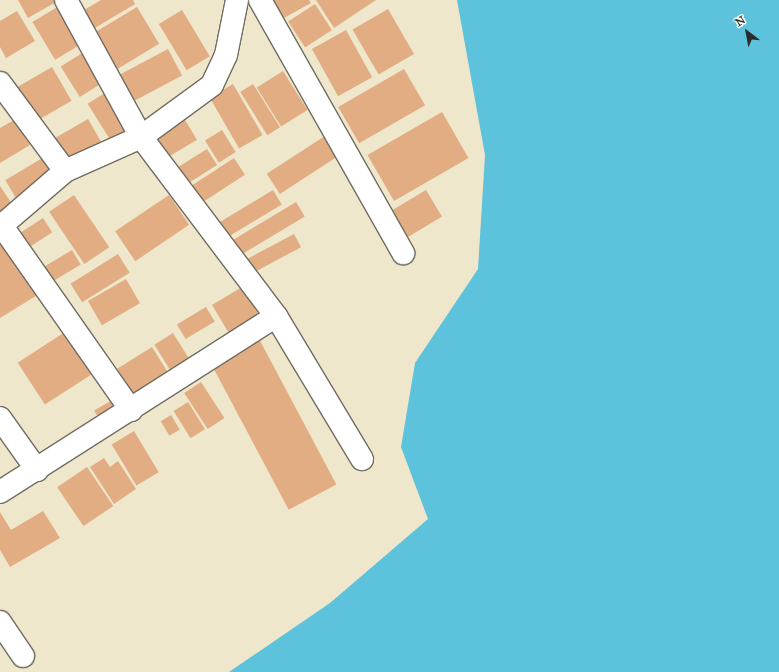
<!DOCTYPE html>
<html>
<head>
<meta charset="utf-8">
<style>
  body { margin:0 }
  #map { position:relative; width:779px; height:672px; overflow:hidden; background:#efe7cb; font-family:"IM FELL Great Primer",serif }
  div>[style] { position:absolute }
  .water>* { inset:0; background:#5dc2db }
  .building>* { inset:0; background:#e2ad83; transform-origin:0 0 }
  .roads { filter:drop-shadow(1px 0 #706d63) drop-shadow(-1px 0 #706d63) drop-shadow(0 1px #706d63) drop-shadow(0 -1px #706d63) }
  .minor>* { height:22px; margin:-11px; padding:0 11px; transform-origin:11px; border-radius:11px; background:#fff }
  span { translate:-50% -50%; white-space:nowrap; text-align:center; line-height:1.15; -webkit-text-stroke:3px #fdfcf7; paint-order:stroke }
  .north { position:absolute; left:727px; top:12px; width:40px; height:40px; -webkit-text-stroke:3px #fdfcf7; paint-order:stroke; rotate:328deg; font-size:11px; font-weight:700; line-height:16px; text-align:center; color:#2b2b2b }
  .north::after { content:''; display:block; margin:auto; width:14px; height:18px; background:#2b2b2b; clip-path:polygon(50% 0,100% 100%,50% 72%,0 100%) }
</style>
</head>
<body>
<div id="map">
  <div class="water">
    <i style="clip-path:polygon(457px 0,779px 0,779px 672px,229px 672px,330px 603px,428px 519px,401px 447px,415px 363px,478px 269px,485px 155px)"></i>
  </div>
  <div class="building">
    <i style="clip-path:polygon(18px 0,55px 0,56px 2px,28px 18px)"></i>
    <i style="clip-path:polygon(101px 0,133px 0,135px 4px,90px 31px,79px 13px)"></i>
    <i style="clip-path:polygon(273px 0,309px 0,311px 3px,284px 18px)"></i>
    <i style="clip-path:polygon(316px 0,376px 0,334px 28px)"></i>
    <i style="left:315px;top:4px;width:31px;height:32px;rotate:57deg"></i>
    <i style="left:59px;top:6px;width:44px;height:31px;rotate:59deg"></i>
    <i style="left:137px;top:7px;width:43px;height:52px;rotate:59deg"></i>
    <i style="left:388px;top:9px;width:52px;height:41px;rotate:60deg"></i>
    <i style="left:182px;top:10px;width:54px;height:27px;rotate:59deg"></i>
    <i style="clip-path:polygon(17px 11px,35px 41px,6px 58px,0 47px,0 21px)"></i>
    <i style="left:346px;top:30px;width:54px;height:39px;rotate:61deg"></i>
    <i style="left:168px;top:49px;width:30px;height:55px;rotate:62deg"></i>
    <i style="left:87px;top:50px;width:36px;height:31px;rotate:58deg"></i>
    <i style="left:52px;top:67px;width:39px;height:41px;rotate:60deg"></i>
    <i style="left:404px;top:69px;width:42px;height:76px;rotate:60deg"></i>
    <i style="left:283px;top:71px;width:46px;height:31px;rotate:58deg"></i>
    <i style="left:233px;top:84px;width:59px;height:27px;rotate:60deg"></i>
    <i style="left:253px;top:84px;width:51px;height:15px;rotate:58deg"></i>
    <i style="left:108px;top:91px;width:45px;height:24px;rotate:58deg"></i>
    <i style="left:442px;top:112px;width:53px;height:86px;rotate:60deg"></i>
    <i style="left:182px;top:115px;width:29px;height:33px;rotate:59deg"></i>
    <i style="left:88px;top:119px;width:28px;height:40px;rotate:60deg"></i>
    <i style="clip-path:polygon(14px 120px,30px 145px,0 163px,0 128px)"></i>
    <i style="left:222px;top:130px;width:26px;height:20px;rotate:58deg"></i>
    <i style="left:328px;top:134px;width:24px;height:73px;rotate:57deg"></i>
    <i style="left:207px;top:149px;width:19px;height:34px;rotate:58deg"></i>
    <i style="left:49px;top:154px;width:21px;height:51px;rotate:59deg"></i>
    <i style="left:234px;top:158px;width:20px;height:54px;rotate:57deg"></i>
    <i style="clip-path:polygon(0 186px,12px 204px,0 212px)"></i>
    <i style="left:273px;top:190px;width:17px;height:62px;rotate:59deg"></i>
    <i style="left:426px;top:190px;width:31px;height:40px;rotate:59deg"></i>
    <i style="left:74px;top:195px;width:63px;height:30px;rotate:56deg"></i>
    <i style="left:169px;top:195px;width:36px;height:65px;rotate:56deg"></i>
    <i style="left:296px;top:202px;width:17px;height:78px;rotate:59deg"></i>
    <i style="left:43px;top:218px;width:17px;height:27px;rotate:57deg"></i>
    <i style="left:294px;top:234px;width:15px;height:53px;rotate:62deg"></i>
    <i style="clip-path:polygon(5px 240px,39px 294px,0 318px,0 243px)"></i>
    <i style="left:72px;top:250px;width:17px;height:33px;rotate:59deg"></i>
    <i style="left:118px;top:254px;width:22px;height:56px;rotate:58deg"></i>
    <i style="left:126px;top:279px;width:28px;height:44px;rotate:60deg"></i>
    <i style="left:242px;top:287px;width:33px;height:35px;rotate:59deg"></i>
    <i style="left:206px;top:307px;width:17px;height:34px;rotate:59deg"></i>
    <i style="left:68px;top:330px;width:50px;height:60px;rotate:57deg"></i>
    <i style="left:173px;top:333px;width:31px;height:22px;rotate:58deg"></i>
    <i style="left:258px;top:337px;width:167px;height:54px;rotate:62deg"></i>
    <i style="left:152px;top:347px;width:32px;height:41px;rotate:58deg"></i>
    <i style="left:201px;top:382px;width:43px;height:20px;rotate:57deg"></i>
    <i style="left:114px;top:399px;width:16px;height:23px;rotate:60deg"></i>
    <i style="left:188px;top:402px;width:32px;height:17px;rotate:58deg"></i>
    <i style="left:171px;top:415px;width:17px;height:12px;rotate:59deg"></i>
    <i style="left:134px;top:431px;width:48px;height:26px;rotate:59deg"></i>
    <i style="clip-path:polygon(104px 458px,110px 467px,118px 461px,136px 489px,114px 504px,90px 467px)"></i>
    <i style="left:87px;top:467px;width:47px;height:36px;rotate:56deg"></i>
    <i style="clip-path:polygon(43px 511px,60px 538px,10px 567px,0 550px,0 512px,11px 530px)"></i>
  </div>
  <div class="roads">
    <div class="minor">
      <i style="left:260px;top:0;width:291px;rotate:60.5deg"></i>
      <i style="left:0;top:83px;width:109px;rotate:53.5deg"></i>
      <i style="left:2px;top:226px;width:225px;rotate:55deg"></i>
      <i style="left:0;top:227px;width:86px;rotate:-40.7deg"></i>
      <i style="left:65px;top:171px;width:83px;rotate:-24.1deg"></i>
      <i style="left:141px;top:137px;width:88px;rotate:-36.2deg"></i>
      <i style="left:212px;top:85px;width:33px;rotate:-65deg"></i>
      <i style="left:226px;top:55px;width:56px;rotate:-78.7deg"></i>
      <i style="left:276px;top:316px;width:167px;rotate:59deg"></i>
      <i style="left:0;top:418px;width:64px;rotate:54.6deg"></i>
      <i style="left:0;top:492px;width:327px;rotate:-32.5deg"></i>
      <i style="left:276px;top:316px;width:224px;rotate:-127deg"></i>
      <i style="left:141px;top:137px;width:156px;rotate:-118.7deg"></i>
      <i style="left:0;top:622px;width:41px;rotate:55.9deg"></i>
    </div>
  </div>
  <div class="north">N</div>
</div>
</body>
</html>
